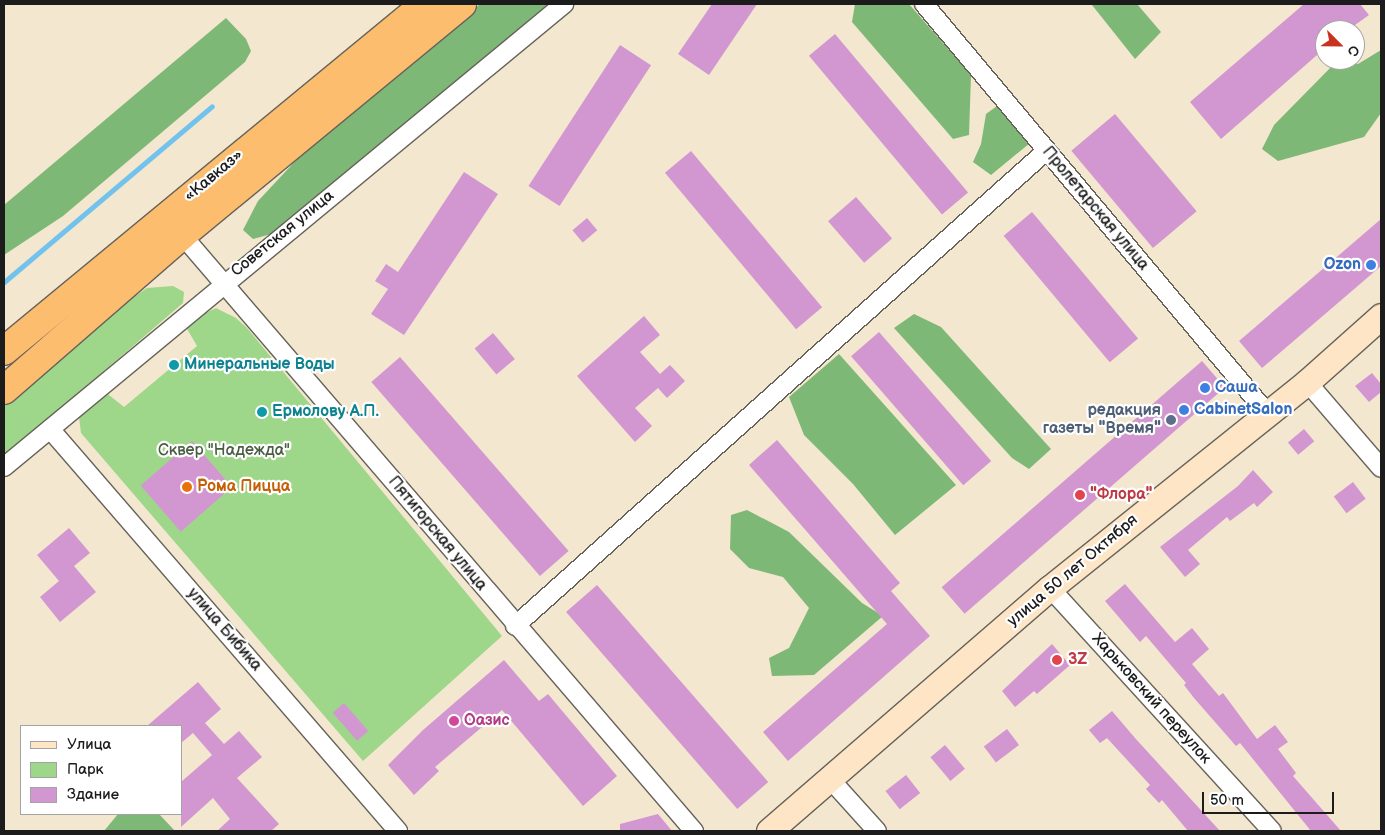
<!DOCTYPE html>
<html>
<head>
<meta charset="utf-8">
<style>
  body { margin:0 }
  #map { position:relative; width:1385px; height:835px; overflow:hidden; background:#f3e7cf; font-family:"Balsamiq Sans",sans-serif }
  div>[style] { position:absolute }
  .green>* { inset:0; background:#9ed78a }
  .forest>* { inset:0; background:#7eb876 }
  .stream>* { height:5px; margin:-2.5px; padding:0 2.5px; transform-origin:2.5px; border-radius:2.5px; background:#71c2ed }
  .building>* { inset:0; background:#d297d0; transform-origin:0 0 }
  .roads { filter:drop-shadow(1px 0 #67635b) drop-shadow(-1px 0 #67635b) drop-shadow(0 1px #67635b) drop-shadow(0 -1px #67635b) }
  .street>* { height:18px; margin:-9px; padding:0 9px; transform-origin:9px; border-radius:9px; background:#fff }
  .secondary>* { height:25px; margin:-12.5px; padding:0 12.5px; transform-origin:12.5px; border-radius:12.5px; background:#fee5c5 }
  .highway>* { height:28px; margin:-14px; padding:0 14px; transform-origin:14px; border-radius:14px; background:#fcbd6f }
  .dots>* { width:14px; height:14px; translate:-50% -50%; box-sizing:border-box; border:2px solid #fff; border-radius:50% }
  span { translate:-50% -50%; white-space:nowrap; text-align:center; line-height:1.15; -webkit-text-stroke:4.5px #fff; paint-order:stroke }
  .street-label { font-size:16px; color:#1c1c1c }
  .shop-label { font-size:16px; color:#366cbe; font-weight:700 }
  .right { translate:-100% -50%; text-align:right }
  .left { translate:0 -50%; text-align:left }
  .culture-label { font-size:16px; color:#0d838f; font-weight:700 }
  .service-label { font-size:16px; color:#4e5e75; font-weight:700 }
  .park-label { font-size:16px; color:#4a5d42 }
  .food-label { font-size:16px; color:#c56008; font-weight:700 }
  .health-label { font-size:16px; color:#be3a42; font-weight:700 }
  .hotel-label { font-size:16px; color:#b23c85; font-weight:700 }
  .frame { position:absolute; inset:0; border:5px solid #1c1c1c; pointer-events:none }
  .legend { position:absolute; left:20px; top:725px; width:162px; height:90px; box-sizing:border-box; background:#fff; border:1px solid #a4a4a4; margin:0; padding:6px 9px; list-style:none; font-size:15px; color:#1c1c1c }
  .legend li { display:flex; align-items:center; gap:10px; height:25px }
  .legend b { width:25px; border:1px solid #a4a4a4 }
  .north { position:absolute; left:1315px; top:20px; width:50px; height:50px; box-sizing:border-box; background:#fff; border:1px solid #a4a4a4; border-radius:50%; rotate:113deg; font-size:14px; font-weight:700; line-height:20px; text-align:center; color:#1c1c1c }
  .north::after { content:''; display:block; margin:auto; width:18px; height:22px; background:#c8321e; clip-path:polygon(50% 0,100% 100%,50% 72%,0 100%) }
  .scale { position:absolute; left:1202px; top:792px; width:132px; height:22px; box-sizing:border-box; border:2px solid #1c1c1c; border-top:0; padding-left:6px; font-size:15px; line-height:18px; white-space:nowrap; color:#1c1c1c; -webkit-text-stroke:4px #fff; paint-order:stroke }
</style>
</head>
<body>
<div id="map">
  <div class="green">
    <i style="clip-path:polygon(173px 286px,184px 292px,183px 303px,4px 457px,4px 401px,110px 313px,147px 288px)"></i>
    <i style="clip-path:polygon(216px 308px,236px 318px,247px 328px,502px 636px,363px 761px,81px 433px,79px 417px,104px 391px,124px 407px,197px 346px,186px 327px,193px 319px)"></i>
  </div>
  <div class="forest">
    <i style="clip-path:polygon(480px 4px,550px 4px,275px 233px,253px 239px,243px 230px,258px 201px,315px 140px)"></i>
    <i style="clip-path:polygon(855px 4px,909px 4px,971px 75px,969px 135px,953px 139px,852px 22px)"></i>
    <i style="clip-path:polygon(1137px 4px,1161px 32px,1135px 59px,1092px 5px)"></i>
    <i style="clip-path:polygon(226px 18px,246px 39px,251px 51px,245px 62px,63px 216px,4px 255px,4px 205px)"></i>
    <i style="clip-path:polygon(1381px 50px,1381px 113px,1364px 137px,1278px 161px,1262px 149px,1274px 125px,1334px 64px,1358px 64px)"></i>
    <i style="clip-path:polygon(997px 106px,1030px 143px,991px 175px,973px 162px,981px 144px,986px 114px)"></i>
    <i style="clip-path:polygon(914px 314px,941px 327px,1051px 449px,1029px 469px,1012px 458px,894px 328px)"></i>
    <i style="clip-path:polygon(839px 354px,956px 485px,895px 535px,853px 484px,804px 435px,789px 397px)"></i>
    <i style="clip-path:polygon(747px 510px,789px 532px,862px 603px,883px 616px,814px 675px,772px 676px,769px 658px,789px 648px,809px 608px,783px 577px,749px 568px,730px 549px,731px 515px)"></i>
    <i style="clip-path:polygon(118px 814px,159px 814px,175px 831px,104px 831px)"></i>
  </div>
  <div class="stream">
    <i style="left:4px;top:282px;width:272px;rotate:-40.2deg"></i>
  </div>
  <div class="building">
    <i style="clip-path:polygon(712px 4px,757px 4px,709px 75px,678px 54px)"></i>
    <i style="clip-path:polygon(1304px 4px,1360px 4px,1369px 15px,1348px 30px,1325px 30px,1325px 48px,1221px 139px,1190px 102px)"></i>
    <i style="left:835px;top:34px;width:207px;height:34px;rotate:50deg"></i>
    <i style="left:620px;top:45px;width:37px;height:168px;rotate:33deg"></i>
    <i style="left:1115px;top:114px;width:127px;height:57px;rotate:50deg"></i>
    <i style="left:691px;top:151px;width:204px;height:34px;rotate:50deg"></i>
    <i style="clip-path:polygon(464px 172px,498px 194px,404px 335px,371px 314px,388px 289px,375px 281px,386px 264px,398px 272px)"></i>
    <i style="left:856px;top:197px;width:55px;height:37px;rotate:49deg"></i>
    <i style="left:1032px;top:212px;width:165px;height:37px;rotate:50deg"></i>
    <i style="left:587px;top:218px;width:16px;height:19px;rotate:50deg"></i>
    <i style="clip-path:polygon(1381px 219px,1381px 266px,1262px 368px,1239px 341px)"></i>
    <i style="clip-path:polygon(644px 316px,660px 335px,640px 352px,660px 374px,670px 365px,685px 381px,667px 398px,658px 388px,635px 408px,652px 426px,635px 442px,577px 376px)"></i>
    <i style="left:879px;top:332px;width:171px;height:37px;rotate:49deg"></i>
    <i style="left:493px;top:333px;width:34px;height:24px;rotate:50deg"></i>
    <i style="left:400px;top:357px;width:257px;height:38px;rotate:49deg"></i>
    <i style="left:1202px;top:361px;width:35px;height:345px;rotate:49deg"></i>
    <i style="clip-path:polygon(1372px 373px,1381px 384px,1381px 392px,1369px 402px,1355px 386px)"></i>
    <i style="left:1304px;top:429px;width:16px;height:21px;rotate:50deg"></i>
    <i style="clip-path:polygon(777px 440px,900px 583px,891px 591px,930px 636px,788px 761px,763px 732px,887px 624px,749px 465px)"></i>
    <i style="left:192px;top:441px;width:61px;height:68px;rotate:49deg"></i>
    <i style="clip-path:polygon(1253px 470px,1273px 492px,1257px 507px,1254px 503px,1230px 521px,1227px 517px,1188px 550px,1200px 564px,1185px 577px,1160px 547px,1238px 486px)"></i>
    <i style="left:1353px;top:482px;width:21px;height:24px;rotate:53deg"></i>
    <i style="clip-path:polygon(69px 528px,90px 553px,74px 566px,96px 592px,60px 622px,40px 597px,59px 581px,37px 555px)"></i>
    <i style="clip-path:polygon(1125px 584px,1175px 642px,1192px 628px,1209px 649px,1192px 664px,1219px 696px,1223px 693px,1257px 739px,1275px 725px,1288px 742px,1278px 749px,1296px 773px,1293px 776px,1341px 831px,1311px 831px,1240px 743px,1236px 746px,1194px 698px,1184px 685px,1186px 683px,1146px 636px,1140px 642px,1105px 601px)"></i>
    <i style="left:597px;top:585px;width:261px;height:41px;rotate:49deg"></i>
    <i style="clip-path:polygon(1052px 644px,1070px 665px,1037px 694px,1034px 691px,1015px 707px,1002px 691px)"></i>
    <i style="clip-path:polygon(504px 660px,539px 701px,548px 694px,617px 776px,583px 806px,502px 710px,435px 767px,439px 771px,414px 795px,388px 765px,423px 730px)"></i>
    <i style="clip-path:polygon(198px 682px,221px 709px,205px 723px,224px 744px,239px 731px,262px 757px,237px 778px,279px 824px,271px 831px,217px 831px,230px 819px,213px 798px,181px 827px,181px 782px,212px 755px,193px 733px,181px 743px,181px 726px,147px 726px)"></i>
    <i style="left:344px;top:703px;width:37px;height:15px;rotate:49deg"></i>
    <i style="clip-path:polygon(1112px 711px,1135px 738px,1220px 831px,1188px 831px,1162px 800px,1159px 803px,1146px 789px,1150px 785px,1107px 738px,1100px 743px,1089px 730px)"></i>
    <i style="left:1007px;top:729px;width:20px;height:29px;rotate:53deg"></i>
    <i style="left:945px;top:745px;width:31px;height:19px;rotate:50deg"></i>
    <i style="left:906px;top:775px;width:23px;height:26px;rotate:52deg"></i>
    <i style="clip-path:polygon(658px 814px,672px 831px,620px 831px,620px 824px)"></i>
  </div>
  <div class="roads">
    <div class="street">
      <i style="left:924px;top:4px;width:534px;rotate:50.02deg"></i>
      <i style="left:182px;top:235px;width:786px;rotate:49.34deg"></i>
      <i style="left:1307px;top:382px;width:113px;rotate:49.3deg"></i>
      <i style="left:50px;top:429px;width:532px;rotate:49.12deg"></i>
      <i style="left:4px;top:467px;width:727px;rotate:-39.58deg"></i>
      <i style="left:1050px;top:588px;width:329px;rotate:47.6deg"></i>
      <i style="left:515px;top:626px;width:712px;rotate:-41.81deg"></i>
      <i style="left:830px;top:779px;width:70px;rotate:47.9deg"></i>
    </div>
    <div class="secondary">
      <i style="left:769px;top:831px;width:371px;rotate:-40.9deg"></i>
      <i style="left:1050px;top:588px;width:329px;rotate:-38.7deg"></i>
      <i style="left:1307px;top:382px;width:99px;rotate:-41.7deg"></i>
    </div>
    <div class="highway">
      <i style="left:4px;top:351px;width:546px;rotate:-39.5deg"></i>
      <i style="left:4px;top:390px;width:236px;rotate:-41deg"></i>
      <i style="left:182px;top:235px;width:363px;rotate:-39.5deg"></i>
    </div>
  </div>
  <div class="dots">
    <i style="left:1371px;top:265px;background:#3f7fe0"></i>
    <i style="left:174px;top:365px;background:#0f9aa8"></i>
    <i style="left:1205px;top:388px;background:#3f7fe0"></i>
    <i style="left:1184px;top:410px;background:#3f7fe0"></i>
    <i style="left:262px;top:412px;background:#0f9aa8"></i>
    <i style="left:1171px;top:420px;background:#5c6f8a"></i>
    <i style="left:187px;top:487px;background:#e8710a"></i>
    <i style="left:1080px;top:495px;background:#e0444e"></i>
    <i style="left:1057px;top:660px;background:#e0444e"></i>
    <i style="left:454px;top:721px;background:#d1479c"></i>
  </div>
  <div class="street-label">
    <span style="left:214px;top:176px;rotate:-40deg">«Кавказ»</span>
    <span style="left:1095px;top:209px;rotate:50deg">Пролетарская улица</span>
    <span style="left:283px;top:234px;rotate:-39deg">Советская улица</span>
    <span style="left:437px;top:534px;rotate:50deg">Пятигорская улица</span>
    <span style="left:1073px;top:571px;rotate:-40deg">улица 50 лет Октября</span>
    <span style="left:224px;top:630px;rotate:49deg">улица Бибика</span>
    <span style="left:1151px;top:699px;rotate:48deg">Харьковский переулок</span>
  </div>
  <div class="shop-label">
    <span class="right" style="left:1361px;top:265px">Ozon</span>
    <span class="left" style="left:1215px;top:388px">Саша</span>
    <span class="left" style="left:1194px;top:410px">CabinetSalon</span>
  </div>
  <div class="culture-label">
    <span class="left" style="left:184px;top:365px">Минеральные Воды</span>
    <span class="left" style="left:272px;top:412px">Ермолову А.П.</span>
  </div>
  <div class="service-label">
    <span class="right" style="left:1161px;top:420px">редакция<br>газеты "Время"</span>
  </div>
  <div class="park-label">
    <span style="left:224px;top:451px">Сквер "Надежда"</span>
  </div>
  <div class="food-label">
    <span class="left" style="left:197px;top:487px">Рома Пицца</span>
  </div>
  <div class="health-label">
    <span class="left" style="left:1090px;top:495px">"Флора"</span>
    <span class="left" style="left:1068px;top:660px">3Z</span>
  </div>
  <div class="hotel-label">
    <span class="left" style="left:464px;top:721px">Оазис</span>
  </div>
  <div class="frame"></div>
  <ul class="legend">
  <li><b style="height:6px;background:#fee5c5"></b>Улица</li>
  <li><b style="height:14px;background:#9ed78a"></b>Парк</li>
  <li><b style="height:14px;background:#d297d0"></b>Здание</li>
  </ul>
  <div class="north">С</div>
  <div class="scale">50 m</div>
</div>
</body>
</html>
